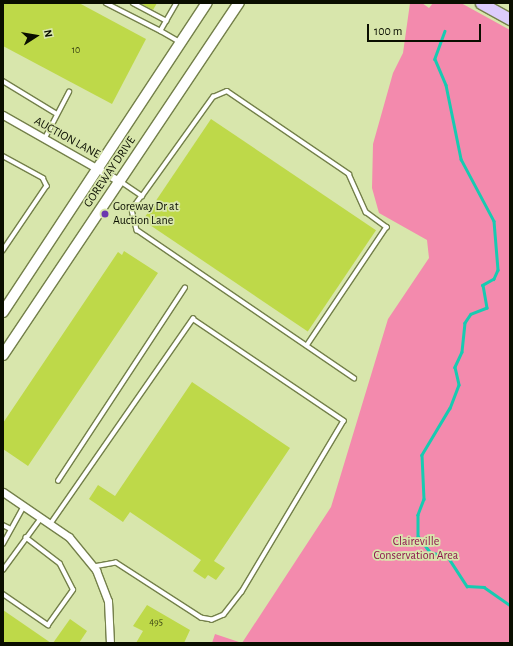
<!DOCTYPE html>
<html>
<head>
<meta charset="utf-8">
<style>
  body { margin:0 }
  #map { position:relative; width:513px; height:646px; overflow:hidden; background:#d8e6ac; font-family:"Alegreya Sans",sans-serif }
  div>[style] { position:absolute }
  .green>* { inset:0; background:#f38aad }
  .stream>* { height:2.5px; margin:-1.25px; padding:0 1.25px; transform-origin:1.25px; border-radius:1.25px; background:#17cbb1 }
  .building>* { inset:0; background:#bed949; transform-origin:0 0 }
  .roads { filter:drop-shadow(1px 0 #74804a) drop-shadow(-1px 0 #74804a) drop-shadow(0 1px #74804a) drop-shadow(0 -1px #74804a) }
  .lane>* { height:3.5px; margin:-1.75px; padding:0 1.75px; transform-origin:1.75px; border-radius:1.75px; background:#fff }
  .street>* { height:7px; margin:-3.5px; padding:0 3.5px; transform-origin:3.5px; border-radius:3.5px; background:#fff }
  .secondary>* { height:10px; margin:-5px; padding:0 5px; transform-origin:5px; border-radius:5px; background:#fff }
  .primary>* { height:11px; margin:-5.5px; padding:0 5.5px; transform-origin:5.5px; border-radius:5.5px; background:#dcccfb }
  .dots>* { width:11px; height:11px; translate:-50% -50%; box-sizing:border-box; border:2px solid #d8e6ac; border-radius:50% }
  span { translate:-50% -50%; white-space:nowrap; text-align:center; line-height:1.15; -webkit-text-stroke:3.5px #d8e6ac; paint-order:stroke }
  .number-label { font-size:10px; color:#374112 }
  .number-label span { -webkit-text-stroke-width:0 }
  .street-label { font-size:12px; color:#0a0e00 }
  .poi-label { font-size:12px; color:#0a0e00 }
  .left { translate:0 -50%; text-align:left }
  .park-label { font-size:12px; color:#8d154d }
  .frame { position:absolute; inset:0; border:4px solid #0a0e00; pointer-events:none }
  .north { position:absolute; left:16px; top:16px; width:40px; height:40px; -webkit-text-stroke:3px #d8e6ac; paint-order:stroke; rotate:78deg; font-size:11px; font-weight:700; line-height:16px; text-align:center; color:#0a0e00 }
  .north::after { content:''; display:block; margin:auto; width:14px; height:18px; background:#0a0e00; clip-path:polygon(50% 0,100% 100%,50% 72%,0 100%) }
  .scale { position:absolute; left:367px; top:24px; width:114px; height:18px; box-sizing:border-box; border:2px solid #0a0e00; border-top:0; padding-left:5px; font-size:12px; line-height:14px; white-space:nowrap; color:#0a0e00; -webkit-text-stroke:3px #d8e6ac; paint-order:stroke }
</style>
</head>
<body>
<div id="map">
  <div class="green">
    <i style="clip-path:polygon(410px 3px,422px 3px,429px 8px,433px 3px,461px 3px,510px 30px,510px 643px,242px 643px,331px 507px,388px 319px,429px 258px,427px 240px,379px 213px,372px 188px,373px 144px,393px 73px,403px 53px)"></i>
    <i style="clip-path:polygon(215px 634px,242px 643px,212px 643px)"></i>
  </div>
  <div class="stream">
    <i style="left:445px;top:31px;width:30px;rotate:110deg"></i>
    <i style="left:435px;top:59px;width:28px;rotate:67deg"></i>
    <i style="left:446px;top:85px;width:76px;rotate:78.5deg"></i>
    <i style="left:461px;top:159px;width:70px;rotate:62deg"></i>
    <i style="left:494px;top:221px;width:49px;rotate:85.3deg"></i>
    <i style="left:498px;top:270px;width:10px;rotate:114deg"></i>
    <i style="left:494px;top:279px;width:13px;rotate:151deg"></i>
    <i style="left:483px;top:285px;width:23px;rotate:80deg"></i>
    <i style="left:487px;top:308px;width:17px;rotate:159deg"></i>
    <i style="left:471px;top:314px;width:11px;rotate:124deg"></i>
    <i style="left:465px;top:323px;width:29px;rotate:96deg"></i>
    <i style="left:462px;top:352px;width:17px;rotate:115deg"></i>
    <i style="left:455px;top:367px;width:18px;rotate:77deg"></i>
    <i style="left:459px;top:385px;width:25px;rotate:111deg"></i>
    <i style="left:450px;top:408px;width:55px;rotate:120.8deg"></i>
    <i style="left:422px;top:455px;width:44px;rotate:87.4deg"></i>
    <i style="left:424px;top:499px;width:17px;rotate:111deg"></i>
    <i style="left:418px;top:515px;width:21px;rotate:90deg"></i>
    <i style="left:418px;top:536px;width:20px;rotate:53deg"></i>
    <i style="left:430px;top:552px;width:19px;rotate:16deg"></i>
    <i style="left:448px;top:557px;width:35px;rotate:57deg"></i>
    <i style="left:467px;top:586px;width:17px;rotate:3deg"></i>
    <i style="left:484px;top:587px;width:32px;rotate:35deg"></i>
  </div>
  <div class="building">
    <i style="clip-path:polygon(3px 3px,79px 3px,146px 39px,112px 104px,3px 46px)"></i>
    <i style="clip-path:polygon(140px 3px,157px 3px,153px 10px)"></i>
    <i style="left:211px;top:119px;width:199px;height:122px;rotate:34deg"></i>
    <i style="clip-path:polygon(124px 251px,158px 273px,28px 466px,3px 449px,3px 423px,118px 252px,122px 255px)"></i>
    <i style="clip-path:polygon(192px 382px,290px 448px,214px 561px,225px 568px,216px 580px,208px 575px,205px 579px,193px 571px,201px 560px,130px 512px,123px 522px,89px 499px,98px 485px,115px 496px)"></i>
    <i style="clip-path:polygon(147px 605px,190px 630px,184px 643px,136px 643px,143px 631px,133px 626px)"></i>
    <i style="clip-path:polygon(3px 610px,51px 643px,3px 643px)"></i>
    <i style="clip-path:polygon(70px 619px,87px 631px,79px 643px,53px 643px)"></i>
  </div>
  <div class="roads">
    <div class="lane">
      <i style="left:106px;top:3px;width:62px;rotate:27deg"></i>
      <i style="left:133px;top:3px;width:38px;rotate:28deg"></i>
      <i style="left:177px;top:3px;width:32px;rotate:120deg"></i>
      <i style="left:161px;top:31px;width:22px;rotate:30deg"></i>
      <i style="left:3px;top:81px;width:63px;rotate:31.4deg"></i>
      <i style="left:45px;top:138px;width:52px;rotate:-62.4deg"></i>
      <i style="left:3px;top:156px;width:46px;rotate:28.8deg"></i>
      <i style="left:43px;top:178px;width:9px;rotate:63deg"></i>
      <i style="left:47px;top:186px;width:78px;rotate:124.1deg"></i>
      <i style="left:120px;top:181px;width:27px;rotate:34deg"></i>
      <i style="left:142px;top:196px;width:17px;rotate:126deg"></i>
      <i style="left:132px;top:210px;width:21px;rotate:76deg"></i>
      <i style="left:137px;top:230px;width:263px;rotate:34.3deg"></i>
      <i style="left:142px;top:196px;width:122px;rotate:-54.4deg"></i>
      <i style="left:213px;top:97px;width:15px;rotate:-23deg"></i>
      <i style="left:227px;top:91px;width:148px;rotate:34.2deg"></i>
      <i style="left:349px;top:174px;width:42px;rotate:65.9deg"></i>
      <i style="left:366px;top:212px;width:26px;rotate:36deg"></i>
      <i style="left:387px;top:227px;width:143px;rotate:123.9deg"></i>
      <i style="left:58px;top:481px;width:231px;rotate:-56.7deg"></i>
      <i style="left:51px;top:523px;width:249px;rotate:-55.2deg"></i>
      <i style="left:193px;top:319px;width:182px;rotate:34deg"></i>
      <i style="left:344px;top:421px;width:199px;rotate:120.8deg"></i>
      <i style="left:242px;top:592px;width:29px;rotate:128deg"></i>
      <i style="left:224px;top:615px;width:13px;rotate:157deg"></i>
      <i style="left:212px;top:620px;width:11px;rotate:-170deg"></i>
      <i style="left:201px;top:618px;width:101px;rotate:-147.1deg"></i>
      <i style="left:116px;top:563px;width:22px;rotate:170deg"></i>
      <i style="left:3px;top:525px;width:7px;rotate:27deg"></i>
      <i style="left:3px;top:544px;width:43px;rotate:-61.1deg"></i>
      <i style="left:3px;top:570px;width:64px;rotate:-53.8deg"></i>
      <i style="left:3px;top:594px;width:55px;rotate:34.6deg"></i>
      <i style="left:48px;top:625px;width:43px;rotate:-54.5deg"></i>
      <i style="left:73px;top:590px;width:29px;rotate:-117deg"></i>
      <i style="left:60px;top:564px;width:43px;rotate:-142.6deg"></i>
    </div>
    <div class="street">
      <i style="left:3px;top:115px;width:133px;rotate:29.6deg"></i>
      <i style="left:3px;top:492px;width:80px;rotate:34.3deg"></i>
      <i style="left:69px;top:537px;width:43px;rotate:50.7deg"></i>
      <i style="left:96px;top:570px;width:33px;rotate:69deg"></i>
      <i style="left:108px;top:601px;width:42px;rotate:87.3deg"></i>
    </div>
    <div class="secondary">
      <i style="left:3px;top:312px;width:370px;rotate:-56.6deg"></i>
      <i style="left:3px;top:355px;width:424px;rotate:-56.2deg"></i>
    </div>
    <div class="primary">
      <i style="left:481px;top:3px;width:33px;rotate:29deg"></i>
    </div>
  </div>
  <div class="dots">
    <i style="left:105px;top:214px;background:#6b38af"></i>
  </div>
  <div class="number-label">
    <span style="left:76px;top:51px">10</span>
    <span style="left:156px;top:623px">495</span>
  </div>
  <div class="street-label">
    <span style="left:67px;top:138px;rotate:29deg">AUCTION LANE</span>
    <span style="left:110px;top:172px;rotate:-56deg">GOREWAY DRIVE</span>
  </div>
  <div class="poi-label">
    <span class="left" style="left:113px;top:214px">Goreway Dr at<br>Auction Lane</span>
  </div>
  <div class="park-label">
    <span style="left:416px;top:549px">Claireville<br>Conservation Area</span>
  </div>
  <div class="frame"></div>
  <div class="north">N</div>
  <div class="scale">100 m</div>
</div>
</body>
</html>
